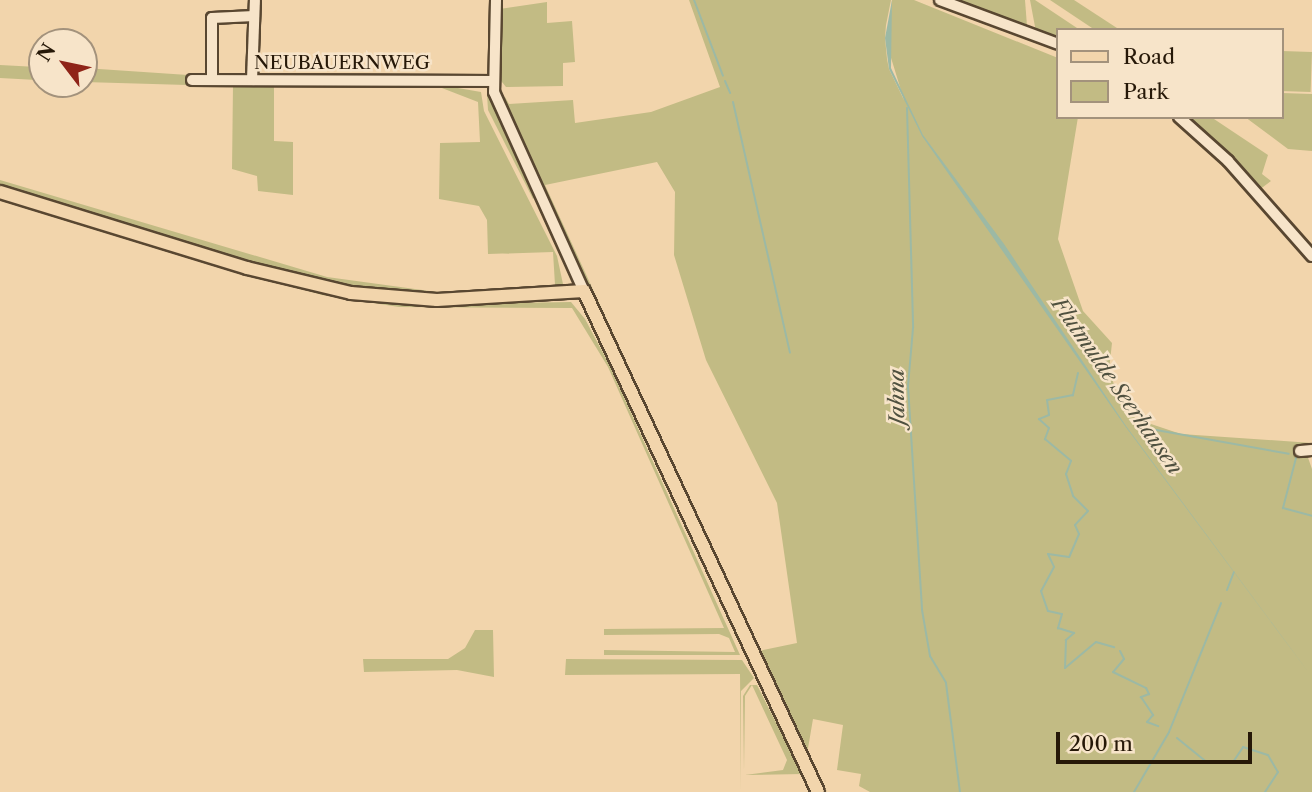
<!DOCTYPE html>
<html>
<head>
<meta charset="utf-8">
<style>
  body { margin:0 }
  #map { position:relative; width:1312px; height:792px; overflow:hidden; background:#f2d5ac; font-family:"Libre Caslon Text",serif }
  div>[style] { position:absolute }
  .green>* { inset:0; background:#c2bb84; transform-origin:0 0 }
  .water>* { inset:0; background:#9cb9a5 }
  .stream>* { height:2px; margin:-1px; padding:0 1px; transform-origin:1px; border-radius:1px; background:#9cb9a5 }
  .roads { filter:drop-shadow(2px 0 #594731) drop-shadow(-2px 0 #594731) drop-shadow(0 2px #594731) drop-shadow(0 -2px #594731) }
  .minor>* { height:10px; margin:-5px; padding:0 5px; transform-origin:5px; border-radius:5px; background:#f7e4c9 }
  .major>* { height:12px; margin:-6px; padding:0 6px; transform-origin:6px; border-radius:6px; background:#f2d5ac }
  span { translate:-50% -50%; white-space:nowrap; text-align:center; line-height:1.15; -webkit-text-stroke:5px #f7e4c9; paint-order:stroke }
  .street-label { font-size:19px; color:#261808 }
  .water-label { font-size:21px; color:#4f503f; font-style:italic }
  .legend { position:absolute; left:1056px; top:28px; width:228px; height:91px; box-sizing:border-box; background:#f7e4c9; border:2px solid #a3927c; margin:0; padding:9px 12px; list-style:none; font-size:21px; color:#261808 }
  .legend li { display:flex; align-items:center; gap:14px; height:35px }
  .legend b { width:35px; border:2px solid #a3927c }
  .north { position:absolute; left:28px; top:28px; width:70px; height:70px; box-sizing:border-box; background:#f7e4c9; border:2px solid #a3927c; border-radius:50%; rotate:302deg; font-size:19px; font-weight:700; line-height:28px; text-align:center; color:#261808 }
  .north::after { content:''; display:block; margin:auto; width:24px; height:32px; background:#8f2418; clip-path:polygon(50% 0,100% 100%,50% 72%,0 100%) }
  .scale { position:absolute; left:1056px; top:732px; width:196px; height:32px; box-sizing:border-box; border:4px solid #261808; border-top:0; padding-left:9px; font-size:21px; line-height:24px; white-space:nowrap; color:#261808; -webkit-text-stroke:5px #f7e4c9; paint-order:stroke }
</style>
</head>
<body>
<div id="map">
  <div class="green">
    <i style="clip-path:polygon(evenodd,689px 0,891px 0,886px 25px,885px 38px,887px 59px,889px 69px,904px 100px,888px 48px,892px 0,914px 0,1058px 58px,1058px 117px,1078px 117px,1058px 239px,1083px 311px,1112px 343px,1109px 370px,1118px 396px,1136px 419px,1181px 434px,1312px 443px,1295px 450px,1306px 452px,1312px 469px,1312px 792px,870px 792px,859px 786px,861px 774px,837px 770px,843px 725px,813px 719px,806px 760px,505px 105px,505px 97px,509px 104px,573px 100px,575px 123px,651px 112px,720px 87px,689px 0,657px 162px,675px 192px,674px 255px,706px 360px,777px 503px,797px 643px,759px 651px,545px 185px,657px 162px)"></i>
    <i style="clip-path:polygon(948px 0,1025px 0,1027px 26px,1026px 27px)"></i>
    <i style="clip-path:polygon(1030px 0,1035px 0,1080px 30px,1058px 30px,1058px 41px,1036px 32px)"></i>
    <i style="clip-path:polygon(1050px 0,1074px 0,1120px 30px,1095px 30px)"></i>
    <i style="clip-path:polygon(547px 2px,547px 23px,572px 21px,575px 62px,563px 63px,563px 86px,506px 87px,498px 77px,499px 9px)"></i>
    <i style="left:1282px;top:51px;width:30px;height:40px;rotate:2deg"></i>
    <i style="left:0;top:65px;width:42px;height:13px;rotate:3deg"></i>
    <i style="clip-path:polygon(84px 68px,188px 75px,187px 85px,84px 82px)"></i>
    <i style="clip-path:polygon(429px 83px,481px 92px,484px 111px,557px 256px,563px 284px,553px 288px,464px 296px,352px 288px,279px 273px,0 187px,0 180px,327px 277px,437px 292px,555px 285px,553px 252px,488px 254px,487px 220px,479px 206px,439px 199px,440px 143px,480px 142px,478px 102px)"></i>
    <i style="clip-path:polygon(233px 85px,274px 85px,274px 141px,293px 142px,293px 195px,258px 191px,257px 176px,232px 169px)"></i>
    <i style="clip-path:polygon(1282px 93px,1312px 94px,1312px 151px,1288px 149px,1245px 117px,1282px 117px)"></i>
    <i style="clip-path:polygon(487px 94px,537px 193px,533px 199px,488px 110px)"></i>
    <i style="clip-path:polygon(1184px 117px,1211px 117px,1268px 155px,1262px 174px,1271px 181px,1259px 190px)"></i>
    <i style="clip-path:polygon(0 198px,248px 272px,438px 304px,571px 302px,585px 319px,610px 366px,740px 655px,604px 655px,604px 650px,735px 652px,729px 638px,719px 634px,604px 635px,604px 629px,724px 628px,608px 367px,572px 308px,399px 307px,322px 295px)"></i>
    <i style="clip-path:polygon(475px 630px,493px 630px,494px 677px,457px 670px,364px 672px,363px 659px,448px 659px,465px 648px)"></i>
    <i style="clip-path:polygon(566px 659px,742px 660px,754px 678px,741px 691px,741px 792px,740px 674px,565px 675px)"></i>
    <i style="clip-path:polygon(750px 685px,757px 685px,802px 774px,745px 775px,783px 770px,787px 760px,752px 685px,745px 696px,744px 771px,743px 696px)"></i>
  </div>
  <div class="water">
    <i style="clip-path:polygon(892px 0,891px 68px,923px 135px,1004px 244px,1126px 426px,1312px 677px,1125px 426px,922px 136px,889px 69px,885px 38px)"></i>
  </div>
  <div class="stream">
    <i style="left:694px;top:0;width:81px;rotate:69.1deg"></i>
    <i style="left:725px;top:81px;width:13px;rotate:67deg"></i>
    <i style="left:733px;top:102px;width:257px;rotate:77.2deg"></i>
    <i style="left:907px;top:108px;width:220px;rotate:88.4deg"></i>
    <i style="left:913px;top:328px;width:58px;rotate:94.9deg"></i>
    <i style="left:908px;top:386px;width:224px;rotate:86.4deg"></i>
    <i style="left:922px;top:610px;width:47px;rotate:80.1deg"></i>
    <i style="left:930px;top:656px;width:31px;rotate:59deg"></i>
    <i style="left:946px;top:683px;width:110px;rotate:82.7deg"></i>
    <i style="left:1078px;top:373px;width:23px;rotate:103deg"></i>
    <i style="left:1073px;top:395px;width:26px;rotate:169deg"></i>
    <i style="left:1047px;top:400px;width:15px;rotate:82deg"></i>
    <i style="left:1049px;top:415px;width:11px;rotate:158deg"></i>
    <i style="left:1039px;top:419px;width:13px;rotate:42deg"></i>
    <i style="left:1049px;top:428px;width:12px;rotate:110deg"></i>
    <i style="left:1045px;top:439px;width:34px;rotate:40deg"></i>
    <i style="left:1071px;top:461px;width:14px;rotate:111deg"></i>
    <i style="left:1066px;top:474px;width:23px;rotate:72deg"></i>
    <i style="left:1073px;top:496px;width:21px;rotate:45deg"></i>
    <i style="left:1088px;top:511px;width:19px;rotate:133deg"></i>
    <i style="left:1075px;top:525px;width:10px;rotate:66deg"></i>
    <i style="left:1079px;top:534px;width:25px;rotate:113deg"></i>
    <i style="left:1069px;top:557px;width:21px;rotate:-172deg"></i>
    <i style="left:1048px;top:554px;width:14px;rotate:65deg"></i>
    <i style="left:1054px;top:567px;width:27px;rotate:118deg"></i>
    <i style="left:1041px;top:591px;width:21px;rotate:71deg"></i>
    <i style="left:1048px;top:611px;width:14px;rotate:12deg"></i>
    <i style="left:1062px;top:614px;width:15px;rotate:106deg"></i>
    <i style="left:1058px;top:628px;width:17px;rotate:17deg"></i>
    <i style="left:1074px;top:633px;width:11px;rotate:139deg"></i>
    <i style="left:1066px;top:640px;width:28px;rotate:92deg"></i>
    <i style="left:1065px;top:668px;width:40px;rotate:-40deg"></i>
    <i style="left:1096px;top:642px;width:19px;rotate:16deg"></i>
    <i style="left:1145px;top:428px;width:146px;rotate:10.2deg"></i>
    <i style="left:1296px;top:458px;width:52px;rotate:104.6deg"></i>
    <i style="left:1283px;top:508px;width:30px;rotate:15deg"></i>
    <i style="left:1227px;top:590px;width:19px;rotate:-69deg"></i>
    <i style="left:1120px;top:651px;width:9px;rotate:63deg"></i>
    <i style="left:1124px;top:659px;width:17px;rotate:130deg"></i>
    <i style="left:1113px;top:672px;width:37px;rotate:26deg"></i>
    <i style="left:1146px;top:688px;width:7px;rotate:63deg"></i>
    <i style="left:1149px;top:694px;width:9px;rotate:159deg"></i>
    <i style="left:1141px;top:697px;width:22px;rotate:56deg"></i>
    <i style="left:1153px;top:715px;width:9px;rotate:131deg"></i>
    <i style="left:1147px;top:722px;width:12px;rotate:20deg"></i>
    <i style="left:1177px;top:738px;width:40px;rotate:39deg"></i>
    <i style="left:1208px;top:763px;width:25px;rotate:-2deg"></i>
    <i style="left:1233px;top:762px;width:18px;rotate:-56deg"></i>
    <i style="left:1243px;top:747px;width:26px;rotate:18deg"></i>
    <i style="left:1268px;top:755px;width:20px;rotate:60deg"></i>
    <i style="left:1278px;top:772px;width:24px;rotate:123deg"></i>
    <i style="left:1134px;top:792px;width:69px;rotate:-59.7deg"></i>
    <i style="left:1169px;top:732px;width:139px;rotate:-68deg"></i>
  </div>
  <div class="roads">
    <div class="minor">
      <i style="left:496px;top:0;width:92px;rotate:91.2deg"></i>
      <i style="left:494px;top:92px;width:218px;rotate:65.7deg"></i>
      <i style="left:940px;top:0;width:126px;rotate:20.4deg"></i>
      <i style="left:212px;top:79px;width:61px;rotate:-90deg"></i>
      <i style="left:212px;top:18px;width:42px;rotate:-2.7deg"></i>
      <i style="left:192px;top:80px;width:300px;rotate:0.2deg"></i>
      <i style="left:252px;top:80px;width:80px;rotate:-87.9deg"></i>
      <i style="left:1179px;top:117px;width:66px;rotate:41.9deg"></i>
      <i style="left:1228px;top:161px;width:127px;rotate:48.5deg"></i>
      <i style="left:1300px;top:451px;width:12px;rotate:-5deg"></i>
    </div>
    <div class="major">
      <i style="left:0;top:192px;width:258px;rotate:17.1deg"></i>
      <i style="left:247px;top:268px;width:107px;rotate:13.5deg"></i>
      <i style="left:351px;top:293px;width:86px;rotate:4.7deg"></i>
      <i style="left:437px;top:300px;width:147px;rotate:-3.5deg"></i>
      <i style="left:584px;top:291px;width:553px;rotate:64.96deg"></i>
    </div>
  </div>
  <div class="street-label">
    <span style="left:342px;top:63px">NEUBAUERNWEG</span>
  </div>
  <div class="water-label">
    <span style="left:1117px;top:386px;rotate:55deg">Flutmulde Seerhausen</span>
    <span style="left:897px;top:397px;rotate:-91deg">Jahna</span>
  </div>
  <ul class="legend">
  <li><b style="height:9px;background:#f2d5ac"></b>Road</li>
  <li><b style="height:19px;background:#c2bb84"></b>Park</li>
  </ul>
  <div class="north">N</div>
  <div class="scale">200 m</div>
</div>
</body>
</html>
